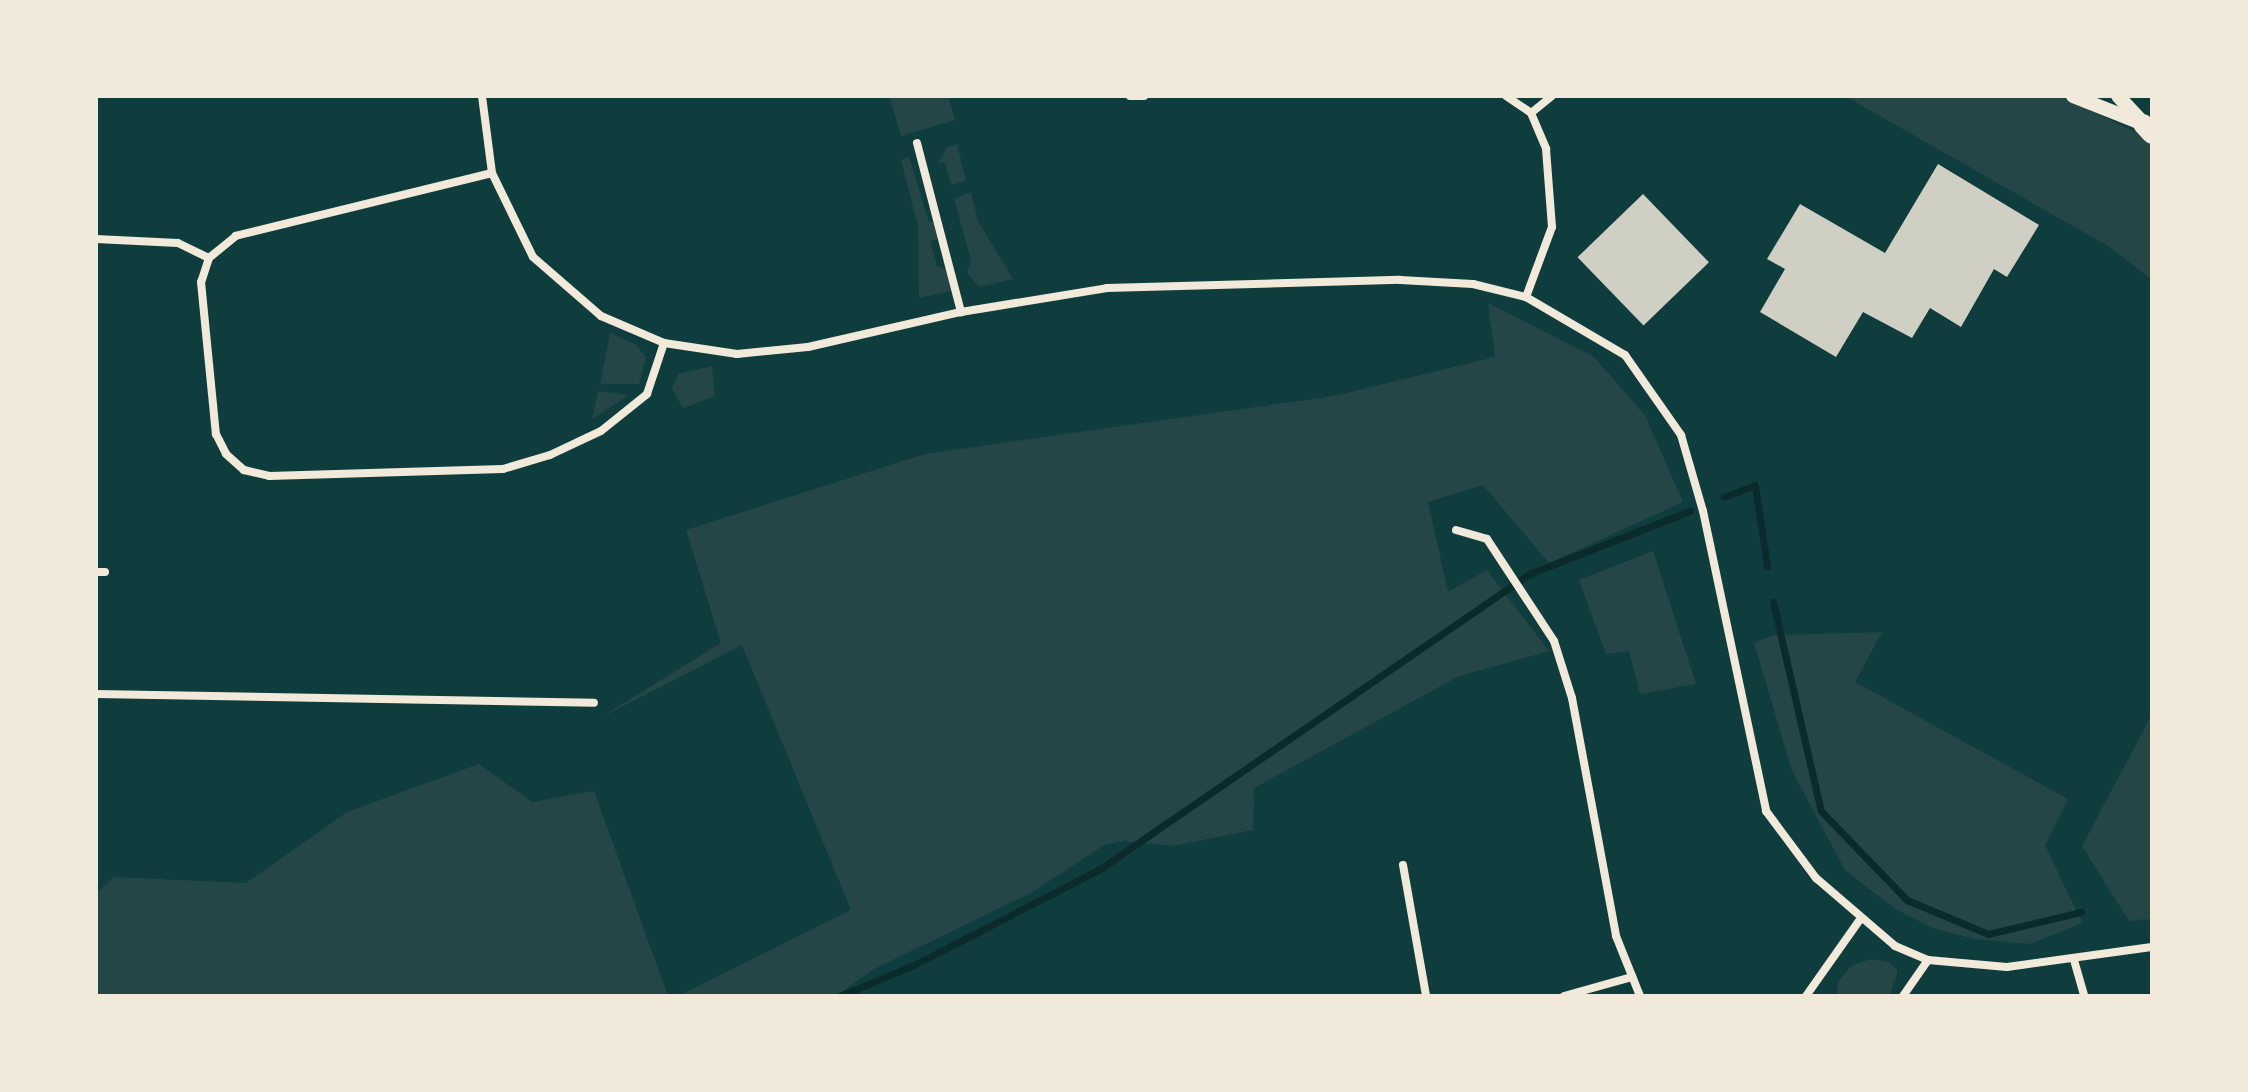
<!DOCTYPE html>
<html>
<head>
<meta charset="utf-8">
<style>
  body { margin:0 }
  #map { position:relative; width:2248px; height:1092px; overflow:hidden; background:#0f3d3e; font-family:"Golos Text",sans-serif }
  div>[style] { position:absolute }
  .green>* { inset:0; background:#244646 }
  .stream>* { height:7px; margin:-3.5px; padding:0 3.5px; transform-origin:3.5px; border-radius:3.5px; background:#0a2a2b }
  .building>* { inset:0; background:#cfcfc3; transform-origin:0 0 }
  .minor>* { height:8px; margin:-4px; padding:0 4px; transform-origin:4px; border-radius:4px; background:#f1e9da }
  .tertiary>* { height:14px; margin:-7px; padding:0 7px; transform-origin:7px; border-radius:7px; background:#f1e9da }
  .primary>* { height:20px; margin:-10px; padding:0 10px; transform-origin:10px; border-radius:10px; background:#f1e9da }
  span { translate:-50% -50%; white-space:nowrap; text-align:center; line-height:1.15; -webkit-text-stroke:6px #f1e9da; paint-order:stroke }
  .frame { position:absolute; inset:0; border:98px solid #f1e9da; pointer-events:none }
</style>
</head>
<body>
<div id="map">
  <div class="green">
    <i style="clip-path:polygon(889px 96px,948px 96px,955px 120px,901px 136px)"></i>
    <i style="clip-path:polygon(1845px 96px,2061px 96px,2147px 138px,2152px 143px,2152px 280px,2108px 246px)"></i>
    <i style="clip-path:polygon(957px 144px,966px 181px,951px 185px,945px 162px,938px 163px,947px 147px)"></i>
    <i style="clip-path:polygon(909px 157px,929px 222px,940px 221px,944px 237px,930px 241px,937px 266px,953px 272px,955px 280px,950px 291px,919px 298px,918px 227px,901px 160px)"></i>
    <i style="clip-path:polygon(971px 192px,978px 221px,1013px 279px,979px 287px,967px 272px,971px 260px,954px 199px)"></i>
    <i style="clip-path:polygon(1488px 303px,1594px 357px,1645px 415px,1683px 502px,1549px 563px,1483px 485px,1428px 502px,1448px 592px,1487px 570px,1549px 651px,1459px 676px,1254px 788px,1253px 830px,1173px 846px,1124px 841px,1104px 845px,1031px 893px,874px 969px,836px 996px,678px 996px,851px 910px,742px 645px,598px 719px,721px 643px,686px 530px,925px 454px,1334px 396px,1495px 357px)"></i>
    <i style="clip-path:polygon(610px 333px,635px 344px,646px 357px,639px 384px,600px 384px)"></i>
    <i style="clip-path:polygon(712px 366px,715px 396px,683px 408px,672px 389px,678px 374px)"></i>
    <i style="clip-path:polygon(598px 391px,629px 395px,592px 419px)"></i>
    <i style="clip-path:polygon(1653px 551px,1696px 684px,1640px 694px,1629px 651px,1606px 654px,1579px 580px)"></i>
    <i style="clip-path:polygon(1882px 632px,1855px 682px,2068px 799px,2045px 845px,2082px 923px,2030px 944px,1975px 939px,1932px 928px,1894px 908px,1845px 870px,1792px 771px,1754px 643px,1774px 635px)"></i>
    <i style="clip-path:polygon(2152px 714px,2152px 919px,2129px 921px,2082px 846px)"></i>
    <i style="clip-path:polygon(479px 764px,532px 802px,594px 791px,668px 996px,96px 996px,96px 893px,114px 877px,246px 883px,347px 812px)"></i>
    <i style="clip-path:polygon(1872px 959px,1889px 962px,1898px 971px,1889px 996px,1838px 996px,1837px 983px,1852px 965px)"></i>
  </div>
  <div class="stream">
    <i style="left:1724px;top:497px;width:33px;rotate:-21deg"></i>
    <i style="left:1755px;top:485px;width:82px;rotate:81.6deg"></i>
    <i style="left:1773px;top:602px;width:214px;rotate:77.1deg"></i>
    <i style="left:1821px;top:811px;width:124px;rotate:46deg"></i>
    <i style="left:1907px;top:900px;width:88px;rotate:22.8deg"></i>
    <i style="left:1988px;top:934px;width:96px;rotate:-13.3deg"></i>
    <i style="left:840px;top:996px;width:80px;rotate:-22.7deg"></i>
    <i style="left:914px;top:965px;width:209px;rotate:-27.3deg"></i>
    <i style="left:1100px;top:869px;width:521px;rotate:-34.51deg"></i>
    <i style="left:1529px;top:574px;width:173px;rotate:-21.4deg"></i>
  </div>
  <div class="building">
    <i style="clip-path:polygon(1938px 164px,2039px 225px,2007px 277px,1994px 269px,1961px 327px,1930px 308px,1912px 338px,1863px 312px,1836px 357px,1760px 312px,1785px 269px,1767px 259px,1800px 204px,1885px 253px)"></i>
    <i style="left:1643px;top:194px;width:95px;height:91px;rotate:46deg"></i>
  </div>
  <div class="minor">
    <i style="left:482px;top:96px;width:78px;rotate:82.6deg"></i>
    <i style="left:492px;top:173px;width:93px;rotate:64deg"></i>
    <i style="left:533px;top:257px;width:90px;rotate:40.9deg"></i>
    <i style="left:601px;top:316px;width:69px;rotate:23.2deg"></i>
    <i style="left:664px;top:343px;width:74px;rotate:8.6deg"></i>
    <i style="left:737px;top:354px;width:71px;rotate:-5.6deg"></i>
    <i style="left:808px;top:347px;width:157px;rotate:-12.9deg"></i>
    <i style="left:961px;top:312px;width:148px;rotate:-9.3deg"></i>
    <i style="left:1107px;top:288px;width:293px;rotate:-1.6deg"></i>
    <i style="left:1400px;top:280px;width:73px;rotate:3.1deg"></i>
    <i style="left:1473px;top:284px;width:55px;rotate:13.8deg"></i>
    <i style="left:1526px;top:297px;width:115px;rotate:30.4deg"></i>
    <i style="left:1625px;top:355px;width:98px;rotate:55deg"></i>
    <i style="left:1681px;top:435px;width:79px;rotate:73.9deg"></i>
    <i style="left:1703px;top:511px;width:307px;rotate:78.1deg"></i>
    <i style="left:1766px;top:811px;width:84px;rotate:53.3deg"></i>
    <i style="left:1816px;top:878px;width:104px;rotate:40.7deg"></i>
    <i style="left:1895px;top:946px;width:36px;rotate:23deg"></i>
    <i style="left:1928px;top:960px;width:79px;rotate:5.1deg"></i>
    <i style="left:2007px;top:967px;width:146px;rotate:-7.9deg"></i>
    <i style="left:1130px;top:96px;width:14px"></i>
    <i style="left:1506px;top:96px;width:30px;rotate:34deg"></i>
    <i style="left:1531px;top:113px;width:39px;rotate:67deg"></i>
    <i style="left:1546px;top:149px;width:78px;rotate:85.6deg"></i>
    <i style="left:1552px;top:227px;width:75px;rotate:110.4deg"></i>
    <i style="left:1531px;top:113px;width:27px;rotate:-39deg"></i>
    <i style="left:917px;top:143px;width:175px;rotate:75.4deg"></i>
    <i style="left:492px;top:173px;width:264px;rotate:166.2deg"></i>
    <i style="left:236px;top:236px;width:35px;rotate:141deg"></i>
    <i style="left:209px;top:258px;width:25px;rotate:108deg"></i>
    <i style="left:201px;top:282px;width:153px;rotate:84.4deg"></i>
    <i style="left:216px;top:434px;width:22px;rotate:63deg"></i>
    <i style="left:226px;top:454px;width:24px;rotate:42deg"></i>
    <i style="left:244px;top:470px;width:26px;rotate:13deg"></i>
    <i style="left:269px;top:476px;width:234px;rotate:-1.7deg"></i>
    <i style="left:503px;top:469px;width:49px;rotate:-16.6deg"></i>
    <i style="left:550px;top:455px;width:56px;rotate:-25.2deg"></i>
    <i style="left:601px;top:431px;width:59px;rotate:-38.8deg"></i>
    <i style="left:647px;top:394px;width:54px;rotate:-71.6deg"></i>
    <i style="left:96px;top:239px;width:82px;rotate:2.8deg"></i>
    <i style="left:178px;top:243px;width:34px;rotate:26deg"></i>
    <i style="left:1456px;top:530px;width:32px;rotate:16deg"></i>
    <i style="left:1487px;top:539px;width:122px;rotate:56.7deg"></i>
    <i style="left:1554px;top:641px;width:60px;rotate:72.5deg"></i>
    <i style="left:1572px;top:698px;width:242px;rotate:79.5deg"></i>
    <i style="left:1616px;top:936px;width:65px;rotate:68.2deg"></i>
    <i style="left:96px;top:572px;width:9px"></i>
    <i style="left:96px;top:694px;width:498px;rotate:1deg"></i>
    <i style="left:1403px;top:865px;width:133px;rotate:80deg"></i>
    <i style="left:2074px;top:960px;width:37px;rotate:74deg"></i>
    <i style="left:1564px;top:996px;width:71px;rotate:-15.6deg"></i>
    <i style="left:1806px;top:996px;width:95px;rotate:-54.8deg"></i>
    <i style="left:1903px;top:996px;width:44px;rotate:-55.2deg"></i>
  </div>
  <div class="tertiary">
    <i style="left:2073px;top:96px;width:84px;rotate:21.7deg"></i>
    <i style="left:2118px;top:96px;width:33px;rotate:47deg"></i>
  </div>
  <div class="primary">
    <i style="left:2143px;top:124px;width:13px;rotate:48deg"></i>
  </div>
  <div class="frame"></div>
</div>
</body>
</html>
